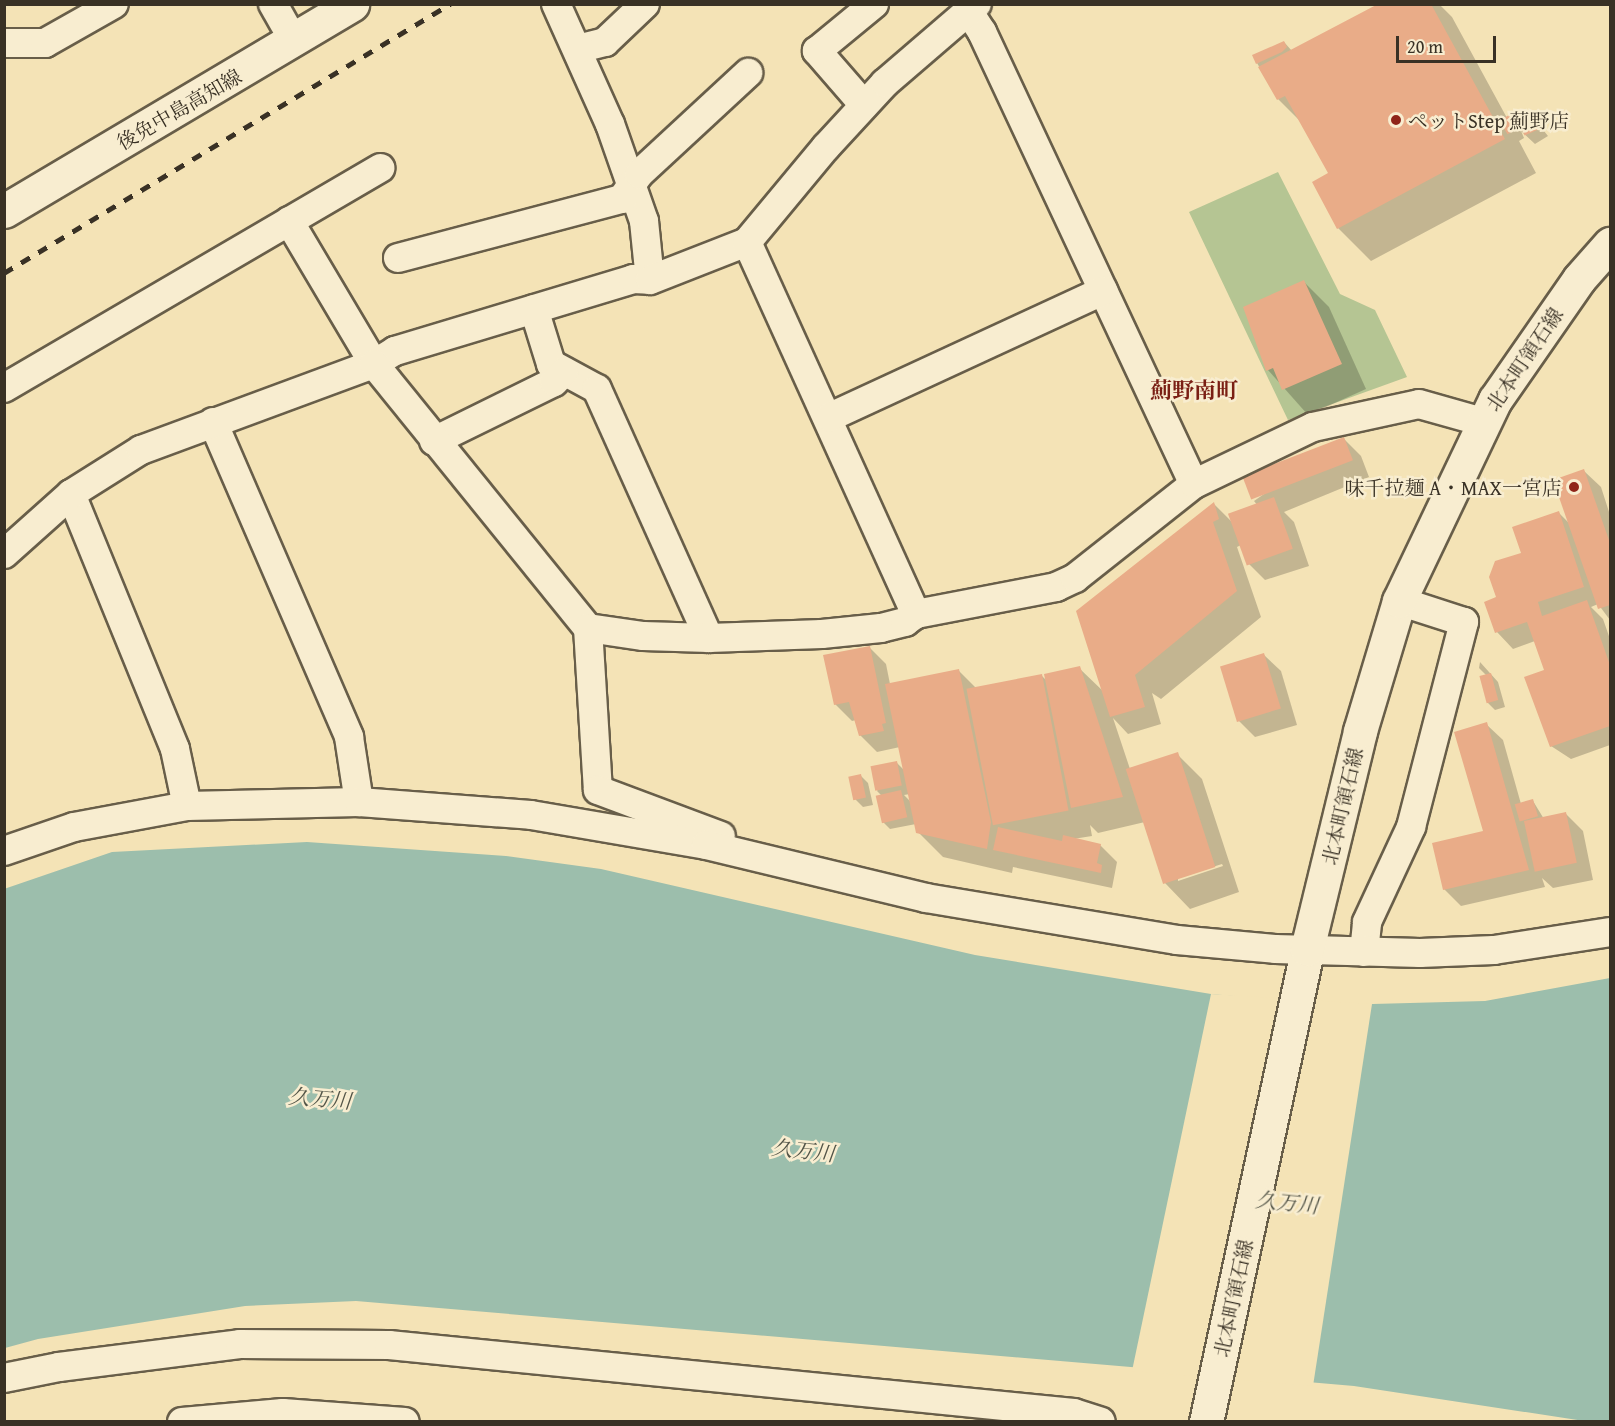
<!DOCTYPE html>
<html>
<head>
<meta charset="utf-8">
<style>
  body { margin:0 }
  #map { position:relative; width:1615px; height:1426px; overflow:hidden; background:#f4e3b6; font-family:"Gentium Book Plus","Noto Serif JP",serif }
  div>[style] { position:absolute }
  .green>* { inset:0; background:#b5c593 }
  .water>* { inset:0; background:#9cbeac }
  .pier>* { inset:0; background:#f4e3b6 }
  .shadow>* { inset:0; background:#0003 }
  .building>* { inset:0; background:#e9ac88; transform-origin:0 0 }
  .roads { filter:drop-shadow(2px 0 #685e49) drop-shadow(-2px 0 #685e49) drop-shadow(0 2px #685e49) drop-shadow(0 -2px #685e49) }
  .street>* { height:28px; margin:-14px; padding:0 14px; transform-origin:14px; border-radius:14px; background:#f8edd0 }
  .secondary>* { height:33px; margin:-16.5px; padding:0 16.5px; transform-origin:16.5px; border-radius:16.5px; background:#f8edd0 }
  .rail>* { height:4.5px; margin-top:-2.25px; transform-origin:0; background:repeating-linear-gradient(90deg,#393125 0 10px,transparent 0 20px) }
  .dots>* { width:16px; height:16px; translate:-50% -50%; box-sizing:border-box; border:3px solid #f8edd0; border-radius:50% }
  span { translate:-50% -50%; white-space:nowrap; text-align:center; line-height:1.15; -webkit-text-stroke:5px #f8edd0; paint-order:stroke }
  .street-label { font-size:20px; color:#393125 }
  .poi-label { font-size:20px; color:#393125 }
  .left { translate:0 -50%; text-align:left }
  .right { translate:-100% -50%; text-align:right }
  .water-label { font-size:21px; color:#525447; font-style:italic }
  .quarter-label { font-size:22px; color:#7a1f14; font-weight:700 }
  .frame { position:absolute; inset:0; border:6px solid #393125; pointer-events:none }
  .scale { position:absolute; left:1396px; top:36px; width:100px; height:27px; box-sizing:border-box; border:3px solid #393125; border-top:0; padding-left:8px; font-size:18px; line-height:21px; white-space:nowrap; color:#393125; -webkit-text-stroke:4px #f8edd0; paint-order:stroke }
</style>
</head>
<body>
<div id="map">
  <div class="green">
    <i style="clip-path:polygon(1278px 172px,1340px 294px,1375px 310px,1407px 377px,1288px 420px,1189px 212px)"></i>
  </div>
  <div class="water">
    <i style="clip-path:polygon(307px 842px,506px 856px,601px 869px,975px 955px,1211px 994px,1335px 1005px,1485px 1001px,1610px 978px,1610px 1421px,1584px 1421px,1354px 1386px,356px 1301px,245px 1306px,38px 1339px,5px 1348px,4px 889px,112px 852px)"></i>
  </div>
  <div class="pier">
    <i style="clip-path:polygon(1211px 994px,1372px 1004px,1313px 1386px,1132px 1371px)"></i>
  </div>
  <div class="shadow">
    <i style="clip-path:polygon(1381px 4px,1439px 4px,1452px 17px,1507px 118px,1520px 130px,1536px 121px,1548px 136px,1535px 144px,1521px 131px,1524px 138px,1519px 141px,1536px 173px,1371px 261px,1338px 228px,1330px 174px,1302px 123px,1278px 99px,1257px 63px,1284px 42px,1292px 51px)"></i>
    <i style="clip-path:polygon(1304px 282px,1329px 307px,1366px 389px,1308px 415px,1268px 370px,1245px 307px)"></i>
    <i style="clip-path:polygon(evenodd,1344px 439px,1361px 456px,1369px 477px,1284px 512px,1294px 522px,1309px 566px,1265px 580px,1248px 563px,1241px 545px,1237px 547px,1261px 617px,1161px 699px,1152px 693px,1161px 724px,1128px 734px,1113px 718px,1130px 769px,1177px 754px,1202px 779px,1239px 892px,1190px 909px,1165px 883px,1145px 822px,1098px 833px,1090px 825px,1092px 836px,1073px 839px,1100px 845px,1117px 862px,1112px 888px,1013px 867px,1012px 873px,943px 857px,918px 832px,916px 824px,890px 829px,882px 821px,882px 796px,877px 791px,896px 762px,905px 771px,900px 747px,877px 752px,860px 735px,856px 720px,852px 721px,835px 704px,869px 647px,886px 664px,890px 684px,958px 670px,976px 688px,1041px 675px,1047px 681px,1079px 668px,1104px 692px,1214px 504px,1233px 523px,1258px 506px,1254px 501px,1344px 439px,910px 794px,911px 802px,904px 795px,910px 794px,1344px 439px,1222px 864px,1223px 866px,1178px 881px,1178px 878px,1222px 864px)"></i>
    <i style="clip-path:polygon(1584px 471px,1601px 487px,1610px 515px,1610px 620px,1598px 604px,1591px 607px,1603px 619px,1610px 639px,1610px 745px,1571px 759px,1551px 746px,1545px 670px,1535px 641px,1513px 649px,1497px 632px,1498px 598px,1523px 554px,1559px 513px,1569px 523px)"></i>
    <i style="clip-path:polygon(1264px 655px,1281px 671px,1297px 725px,1255px 737px,1239px 721px,1222px 668px)"></i>
    <i style="clip-path:polygon(1480px 662px,1498px 682px,1505px 707px,1495px 710px,1487px 702px,1486px 675px,1479px 668px)"></i>
    <i style="clip-path:polygon(1486px 724px,1503px 740px,1521px 804px,1533px 801px,1544px 819px,1566px 814px,1583px 831px,1593px 880px,1553px 888px,1542px 878px,1545px 887px,1461px 906px,1444px 889px,1485px 833px)"></i>
    <i style="clip-path:polygon(860px 775px,868px 783px,873px 805px,863px 807px,855px 799px)"></i>
  </div>
  <div class="building">
    <i style="clip-path:polygon(1378px 4px,1431px 4px,1505px 139px,1337px 229px,1312px 182px,1328px 173px,1285px 96px,1277px 100px,1258px 67px)"></i>
    <i style="clip-path:polygon(1284px 41px,1287px 47px,1282px 52px,1256px 64px,1252px 55px)"></i>
    <i style="left:1509px;top:115px;width:16px;height:11px;rotate:60deg"></i>
    <i style="left:1537px;top:119px;width:10px;height:18px;rotate:66deg"></i>
    <i style="clip-path:polygon(1304px 280px,1342px 364px,1282px 390px,1273px 368px,1266px 371px,1243px 307px)"></i>
    <i style="left:1344px;top:437px;width:25px;height:109px;rotate:69deg"></i>
    <i style="clip-path:polygon(1584px 469px,1610px 543px,1610px 605px,1598px 609px,1553px 480px)"></i>
    <i style="left:1274px;top:497px;width:55px;height:49px;rotate:70deg"></i>
    <i style="clip-path:polygon(1214px 502px,1219px 519px,1213px 522px,1237px 591px,1135px 675px,1145px 707px,1110px 717px,1076px 611px)"></i>
    <i style="clip-path:polygon(1559px 511px,1584px 587px,1538px 602px,1542px 616px,1587px 600px,1610px 665px,1610px 726px,1550px 747px,1524px 677px,1544px 670px,1527px 622px,1495px 633px,1484px 602px,1496px 597px,1489px 577px,1495px 561px,1521px 553px,1512px 527px)"></i>
    <i style="clip-path:polygon(870px 646px,886px 723px,882px 724px,884px 731px,859px 736px,849px 702px,834px 705px,823px 655px)"></i>
    <i style="left:1264px;top:653px;width:58px;height:46px;rotate:73deg"></i>
    <i style="clip-path:polygon(1080px 666px,1123px 797px,1071px 808px,1044px 674px)"></i>
    <i style="clip-path:polygon(959px 669px,991px 822px,987px 849px,916px 833px,885px 684px)"></i>
    <i style="left:1491px;top:673px;width:28px;height:12px;rotate:75deg"></i>
    <i style="left:1042px;top:674px;width:139px;height:77px;rotate:79deg"></i>
    <i style="clip-path:polygon(1487px 722px,1529px 870px,1443px 890px,1432px 843px,1483px 831px,1454px 732px)"></i>
    <i style="left:1178px;top:752px;width:121px;height:55px;rotate:72deg"></i>
    <i style="left:897px;top:761px;width:25px;height:27px;rotate:79deg"></i>
    <i style="left:861px;top:774px;width:24px;height:13px;rotate:78deg"></i>
    <i style="left:901px;top:790px;width:28px;height:26px;rotate:77deg"></i>
    <i style="left:1533px;top:799px;width:18px;height:19px;rotate:74deg"></i>
    <i style="left:1566px;top:812px;width:52px;height:43px;rotate:78deg"></i>
    <i style="clip-path:polygon(998px 827px,1062px 841px,1063px 835px,1101px 844px,1097px 863px,1102px 865px,1101px 873px,993px 850px)"></i>
  </div>
  <div class="roads">
    <div class="street">
      <i style="left:273px;top:4px;width:43px;rotate:60.4deg"></i>
      <i style="left:556px;top:4px;width:132px;rotate:65.8deg"></i>
      <i style="left:610px;top:124px;width:103px;rotate:70.7deg"></i>
      <i style="left:644px;top:221px;width:59px;rotate:84.2deg"></i>
      <i style="left:969px;top:12px;width:24px;rotate:57deg"></i>
      <i style="left:982px;top:32px;width:499px;rotate:64.9deg"></i>
      <i style="left:4px;top:43px;width:41px"></i>
      <i style="left:45px;top:43px;width:79px;rotate:-29.5deg"></i>
      <i style="left:577px;top:49px;width:29px;rotate:-14deg"></i>
      <i style="left:605px;top:42px;width:55px;rotate:-43.5deg"></i>
      <i style="left:864px;top:105px;width:72px;rotate:-131deg"></i>
      <i style="left:817px;top:51px;width:74px;rotate:-39.5deg"></i>
      <i style="left:289px;top:221px;width:166px;rotate:59.3deg"></i>
      <i style="left:374px;top:364px;width:25px;rotate:-32deg"></i>
      <i style="left:395px;top:351px;width:249px;rotate:-16.8deg"></i>
      <i style="left:633px;top:279px;width:17px;rotate:3deg"></i>
      <i style="left:650px;top:280px;width:104px;rotate:-21.4deg"></i>
      <i style="left:747px;top:242px;width:124px;rotate:-50.3deg"></i>
      <i style="left:826px;top:147px;width:87px;rotate:-47.3deg"></i>
      <i style="left:885px;top:83px;width:121px;rotate:-40.7deg"></i>
      <i style="left:747px;top:242px;width:409px;rotate:65.6deg"></i>
      <i style="left:398px;top:258px;width:232px;rotate:-14.8deg"></i>
      <i style="left:622px;top:199px;width:30px;rotate:-56deg"></i>
      <i style="left:639px;top:174px;width:149px;rotate:-42.8deg"></i>
      <i style="left:534px;top:309px;width:58px;rotate:72.8deg"></i>
      <i style="left:551px;top:364px;width:52px;rotate:28.5deg"></i>
      <i style="left:597px;top:389px;width:273px;rotate:65.8deg"></i>
      <i style="left:4px;top:388px;width:436px;rotate:-30.3deg"></i>
      <i style="left:830px;top:417px;width:301px;rotate:-24.8deg"></i>
      <i style="left:213px;top:422px;width:343px;rotate:66.6deg"></i>
      <i style="left:349px;top:737px;width:66px;rotate:81.3deg"></i>
      <i style="left:434px;top:441px;width:134px;rotate:-26.2deg"></i>
      <i style="left:554px;top:382px;width:14px;rotate:-45deg"></i>
      <i style="left:71px;top:494px;width:275px;rotate:67.8deg"></i>
      <i style="left:175px;top:749px;width:58px;rotate:78.1deg"></i>
      <i style="left:4px;top:554px;width:90px;rotate:-41.8deg"></i>
      <i style="left:71px;top:494px;width:83px;rotate:-32.2deg"></i>
      <i style="left:141px;top:450px;width:248px;rotate:-20.3deg"></i>
      <i style="left:374px;top:364px;width:340px;rotate:51deg"></i>
      <i style="left:588px;top:628px;width:162px;rotate:86.5deg"></i>
      <i style="left:598px;top:790px;width:131px;rotate:20.5deg"></i>
      <i style="left:588px;top:628px;width:56px;rotate:8.3deg"></i>
      <i style="left:643px;top:636px;width:66px;rotate:1.7deg"></i>
      <i style="left:709px;top:638px;width:113px;rotate:-2deg"></i>
      <i style="left:822px;top:634px;width:59px;rotate:-5.8deg"></i>
      <i style="left:881px;top:628px;width:25px;rotate:-14deg"></i>
      <i style="left:905px;top:622px;width:14px;rotate:-36deg"></i>
      <i style="left:916px;top:614px;width:143px;rotate:-10.9deg"></i>
      <i style="left:1056px;top:587px;width:21px;rotate:-25deg"></i>
      <i style="left:1075px;top:578px;width:152px;rotate:-38.3deg"></i>
      <i style="left:1194px;top:484px;width:132px;rotate:-25.6deg"></i>
      <i style="left:1313px;top:427px;width:108px;rotate:-12.2deg"></i>
      <i style="left:1419px;top:404px;width:66px;rotate:15.7deg"></i>
      <i style="left:4px;top:851px;width:74px;rotate:-18.9deg"></i>
      <i style="left:74px;top:827px;width:115px;rotate:-10.5deg"></i>
      <i style="left:187px;top:806px;width:172px;rotate:-1.3deg"></i>
      <i style="left:359px;top:802px;width:172px;rotate:4.3deg"></i>
      <i style="left:531px;top:815px;width:178px;rotate:9.7deg"></i>
      <i style="left:706px;top:845px;width:226px;rotate:13.5deg"></i>
      <i style="left:926px;top:898px;width:254px;rotate:9.5deg"></i>
      <i style="left:1177px;top:940px;width:98px;rotate:5.2deg"></i>
      <i style="left:1275px;top:949px;width:145px;rotate:1.6deg"></i>
      <i style="left:1420px;top:953px;width:74px;rotate:-2.3deg"></i>
      <i style="left:1494px;top:950px;width:117px;rotate:-8.8deg"></i>
      <i style="left:1364px;top:952px;width:30px;rotate:-84deg"></i>
      <i style="left:1367px;top:922px;width:105px;rotate:-65.1deg"></i>
      <i style="left:1411px;top:827px;width:212px;rotate:-75.5deg"></i>
      <i style="left:1464px;top:622px;width:68px;rotate:-162.1deg"></i>
      <i style="left:4px;top:1378px;width:56px;rotate:-11.3deg"></i>
      <i style="left:59px;top:1367px;width:182px;rotate:-7.2deg"></i>
      <i style="left:240px;top:1344px;width:149px;rotate:0.4deg"></i>
      <i style="left:389px;top:1345px;width:688px;rotate:5.67deg"></i>
      <i style="left:1074px;top:1413px;width:28px;rotate:18deg"></i>
      <i style="left:182px;top:1422px;width:101px;rotate:-5.1deg"></i>
      <i style="left:283px;top:1413px;width:122px;rotate:4.2deg"></i>
    </div>
    <div class="secondary">
      <i style="left:4px;top:211px;width:405px;rotate:-30.7deg"></i>
      <i style="left:1206px;top:1422px;width:484px;rotate:-77.9deg"></i>
      <i style="left:1307px;top:949px;width:224px;rotate:-76.3deg"></i>
      <i style="left:1360px;top:731px;width:136px;rotate:-73.3deg"></i>
      <i style="left:1399px;top:601px;width:223px;rotate:-64.5deg"></i>
      <i style="left:1495px;top:400px;width:147px;rotate:-55.2deg"></i>
      <i style="left:1579px;top:279px;width:47px;rotate:-48.5deg"></i>
    </div>
  </div>
  <div class="rail">
    <i style="left:4px;top:273px;width:521px;rotate:-31.1deg"></i>
  </div>
  <div class="dots">
    <i style="left:1396px;top:120px;background:#8f2418"></i>
    <i style="left:1574px;top:487px;background:#8f2418"></i>
  </div>
  <div class="street-label">
    <span style="left:179px;top:109px;rotate:-30deg">後免中島高知線</span>
    <span style="left:1524px;top:359px;rotate:-56deg">北本町領石線</span>
    <span style="left:1342px;top:806px;rotate:-77deg">北本町領石線</span>
    <span style="left:1233px;top:1298px;rotate:-78deg">北本町領石線</span>
  </div>
  <div class="poi-label">
    <span class="left" style="left:1408px;top:120px">ペットStep 薊野店</span>
    <span class="right" style="left:1562px;top:487px">味千拉麺 A・MAX一宮店</span>
  </div>
  <div class="water-label">
    <span style="left:320px;top:1099px;rotate:5deg">久万川</span>
    <span style="left:803px;top:1151px;rotate:6deg">久万川</span>
    <span style="left:1287px;top:1203px;rotate:6deg">久万川</span>
  </div>
  <div class="quarter-label">
    <span style="left:1194px;top:391px">薊野南町</span>
  </div>
  <div class="frame"></div>
  <div class="scale">20 m</div>
</div>
</body>
</html>
